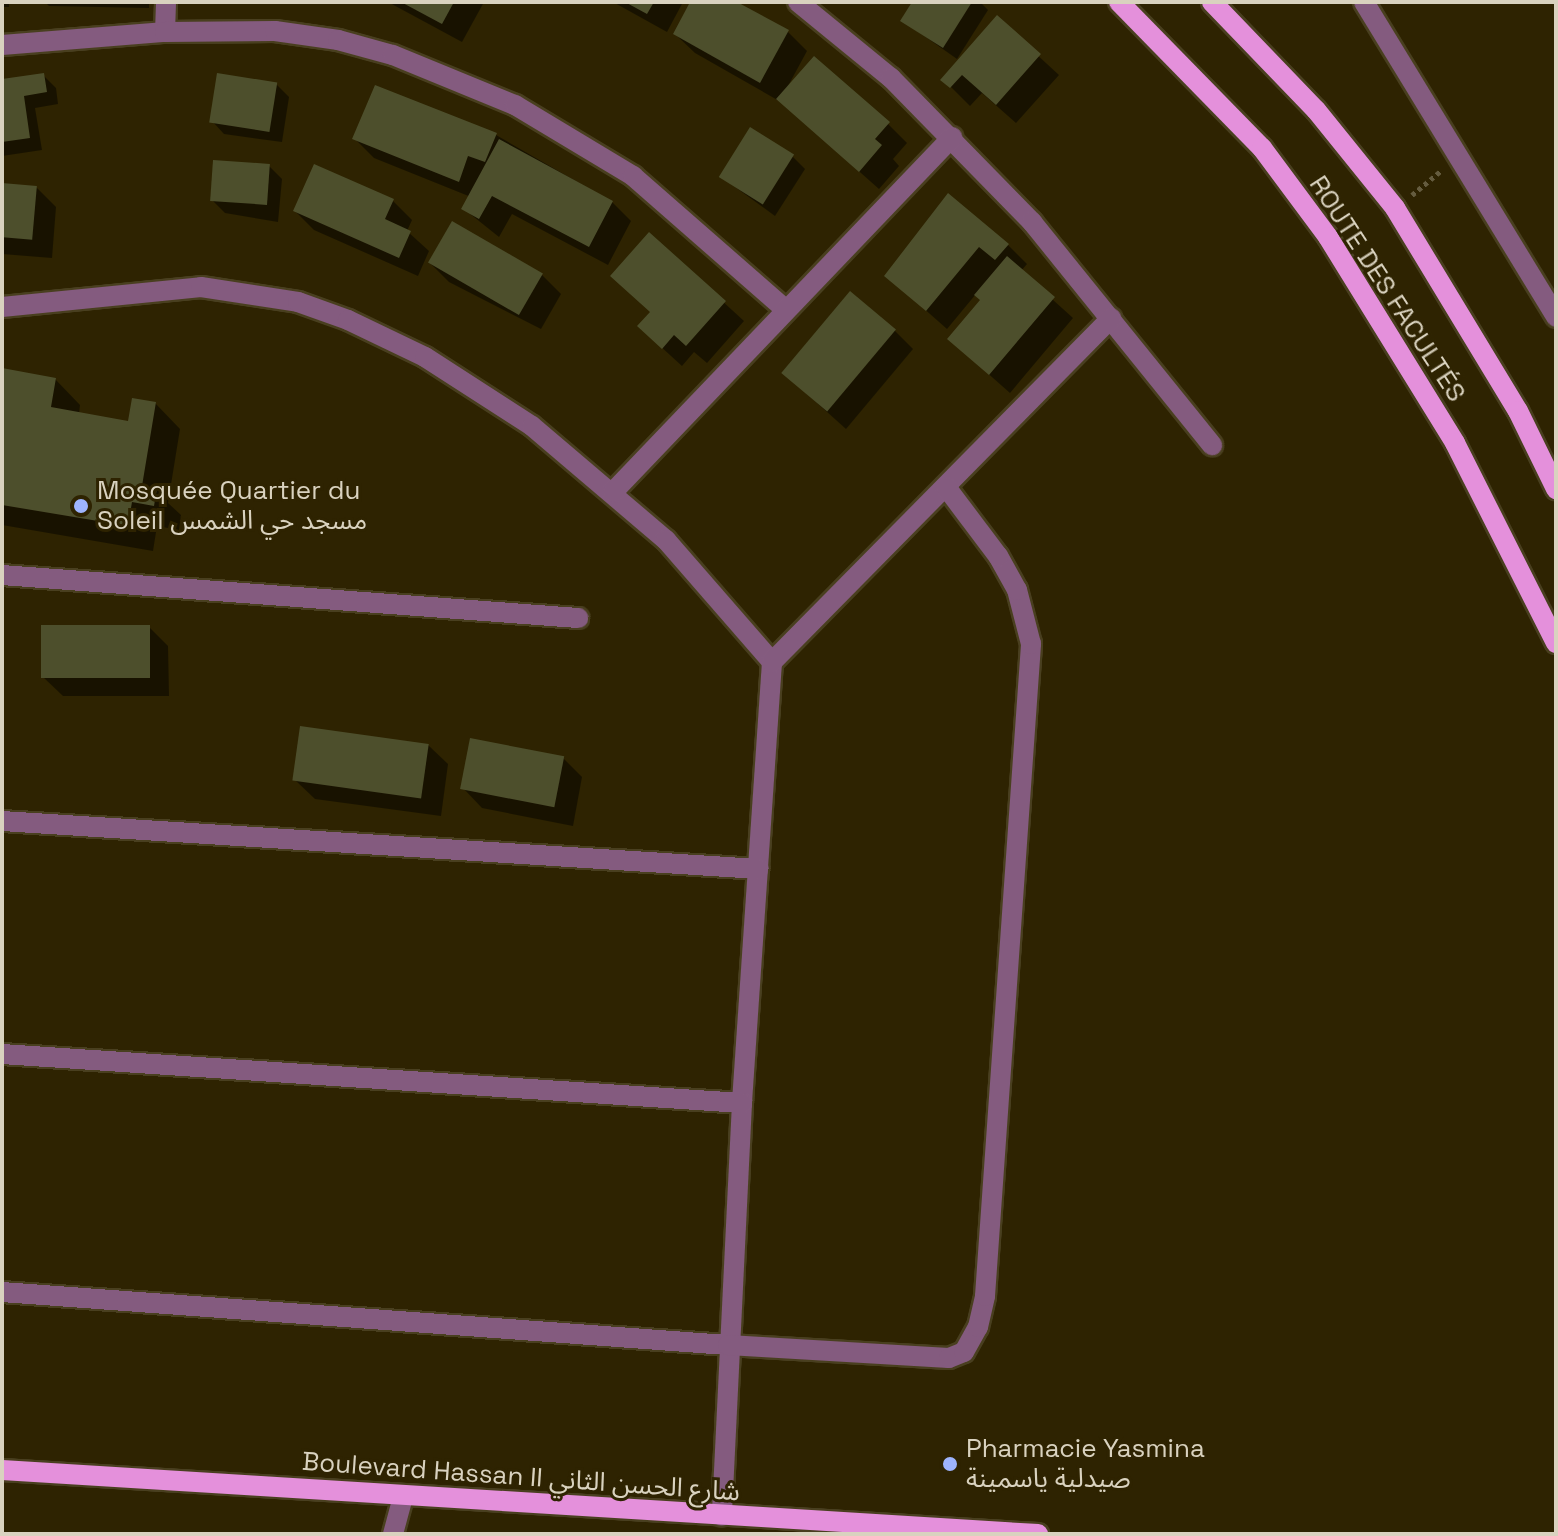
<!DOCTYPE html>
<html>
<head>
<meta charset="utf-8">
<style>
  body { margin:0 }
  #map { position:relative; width:1558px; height:1536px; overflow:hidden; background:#2e2301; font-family:"Space Grotesk","Noto Sans Arabic",sans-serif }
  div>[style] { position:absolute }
  .shadow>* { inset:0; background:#0007; transform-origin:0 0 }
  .building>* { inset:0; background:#4d4f2c; transform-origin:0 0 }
  .path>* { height:5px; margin-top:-2.5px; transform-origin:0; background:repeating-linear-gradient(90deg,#655c3f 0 4px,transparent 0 8px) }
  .roads { filter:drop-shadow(2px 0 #493f1f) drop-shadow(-2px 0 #493f1f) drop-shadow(0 2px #493f1f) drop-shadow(0 -2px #493f1f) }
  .minor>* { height:20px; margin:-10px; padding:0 10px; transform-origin:10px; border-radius:10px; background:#845b7f }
  .major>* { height:20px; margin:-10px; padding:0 10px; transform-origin:10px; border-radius:10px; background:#e490db }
  .dots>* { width:22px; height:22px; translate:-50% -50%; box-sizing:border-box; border:4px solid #2e2301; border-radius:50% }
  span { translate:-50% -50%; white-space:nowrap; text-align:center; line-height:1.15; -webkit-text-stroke:6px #2e2301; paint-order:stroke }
  .street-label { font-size:26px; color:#d9d2bf }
  .poi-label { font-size:26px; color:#d9d2bf }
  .left { translate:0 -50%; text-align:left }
  .frame { position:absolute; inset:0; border:4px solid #d9d2bf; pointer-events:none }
</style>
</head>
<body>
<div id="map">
  <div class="shadow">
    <i style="left:2px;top:2px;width:7px;height:5px"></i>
    <i style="clip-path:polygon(45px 2px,149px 2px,149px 8px,49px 6px)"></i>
    <i style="clip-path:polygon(388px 2px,484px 2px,462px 42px)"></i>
    <i style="clip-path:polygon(613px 2px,683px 2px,667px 32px)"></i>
    <i style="clip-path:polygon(692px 2px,733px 2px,788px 32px,807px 51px,788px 86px,888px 124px,907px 143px,893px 159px,899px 166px,879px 189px,781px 102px,695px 53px,675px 34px)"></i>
    <i style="clip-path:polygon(915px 2px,980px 2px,988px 10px,957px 59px,903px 21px)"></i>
    <i style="clip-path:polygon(997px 18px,1059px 75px,1016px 123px,982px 93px,970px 106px,943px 79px)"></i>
    <i style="clip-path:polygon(43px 75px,56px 88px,58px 104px,35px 108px,42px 150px,2px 156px,2px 81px)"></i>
    <i style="clip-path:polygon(276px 84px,289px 97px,282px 142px,224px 134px,212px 121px)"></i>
    <i style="clip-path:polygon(496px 135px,612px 202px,631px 221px,608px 265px,512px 214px,499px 237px,464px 209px,471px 197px,374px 158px,355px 139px)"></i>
    <i style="clip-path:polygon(793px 157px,805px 169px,775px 216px,720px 176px)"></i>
    <i style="clip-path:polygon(269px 166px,282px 179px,278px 222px,225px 213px,212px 200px)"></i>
    <i style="clip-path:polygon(2px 185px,37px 188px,56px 207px,52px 258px,2px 254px)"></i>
    <i style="clip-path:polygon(948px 196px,1008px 245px,1027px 264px,1021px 271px,1073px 318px,1010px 393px,949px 339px,982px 300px,976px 294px,947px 329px,887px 276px)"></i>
    <i style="clip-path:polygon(393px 201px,412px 220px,407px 231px,429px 251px,418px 276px,314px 230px,295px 211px)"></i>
    <i style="clip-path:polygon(649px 234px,744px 321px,707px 363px,694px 352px,682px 366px,659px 345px,652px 313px)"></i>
    <i style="clip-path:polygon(430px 263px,542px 275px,561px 294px,541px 329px,449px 282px)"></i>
    <i style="clip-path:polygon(894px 330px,913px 349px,846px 429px,787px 376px)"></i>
    <i style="clip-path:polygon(2px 370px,55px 379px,80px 405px,79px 414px,130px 423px,155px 403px,180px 429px,168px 503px,181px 515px,179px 530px,157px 526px,153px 551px,2px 525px)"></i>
    <i style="clip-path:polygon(149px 627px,168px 646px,169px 696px,63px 696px,43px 677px)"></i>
    <i style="clip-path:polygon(428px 745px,448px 764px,441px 816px,315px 799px,295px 780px)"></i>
    <i style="clip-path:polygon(563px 758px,582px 777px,573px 826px,482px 808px,463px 788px)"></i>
  </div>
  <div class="building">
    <i style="clip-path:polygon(401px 2px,454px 2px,442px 24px)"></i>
    <i style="clip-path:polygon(625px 2px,654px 2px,647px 14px)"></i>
    <i style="clip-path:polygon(690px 2px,737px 2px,789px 30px,760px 83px,673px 34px)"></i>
    <i style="clip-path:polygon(912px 2px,972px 2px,943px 48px,900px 21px)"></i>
    <i style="clip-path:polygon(997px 15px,1041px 54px,996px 105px,962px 75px,950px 88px,940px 80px)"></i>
    <i style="clip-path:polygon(814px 56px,890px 122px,875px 139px,882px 145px,859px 172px,776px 99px)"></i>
    <i style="clip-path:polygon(44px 73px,47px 92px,24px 96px,30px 138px,2px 142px,2px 79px)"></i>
    <i style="left:217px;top:73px;width:61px;height:50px;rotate:9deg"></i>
    <i style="clip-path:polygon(375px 85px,497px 133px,485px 162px,468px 156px,459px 182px,352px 139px)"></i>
    <i style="left:750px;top:127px;width:52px;height:59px;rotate:32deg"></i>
    <i style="clip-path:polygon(499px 139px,613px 201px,589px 247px,492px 196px,479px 219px,461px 209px)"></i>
    <i style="left:213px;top:160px;width:57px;height:41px;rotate:4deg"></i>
    <i style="clip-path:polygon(314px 164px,394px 199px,385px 219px,411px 231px,399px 258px,293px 211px)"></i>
    <i style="left:2px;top:183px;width:35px;height:54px;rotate:5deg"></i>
    <i style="clip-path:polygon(948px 193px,1009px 244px,995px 260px,979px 247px,926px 311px,884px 276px)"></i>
    <i style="left:452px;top:221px;width:105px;height:48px;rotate:30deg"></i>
    <i style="clip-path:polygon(649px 232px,726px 301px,686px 346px,674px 335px,662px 349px,637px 326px,650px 312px,610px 276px)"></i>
    <i style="clip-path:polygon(1007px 256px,1055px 297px,989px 375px,947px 339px,980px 300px,974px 295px)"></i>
    <i style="left:850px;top:291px;width:60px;height:107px;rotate:40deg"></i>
    <i style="clip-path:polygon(2px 368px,56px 378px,51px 407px,128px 421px,132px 398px,156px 402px,142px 486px,157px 488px,154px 506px,132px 502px,128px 526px,2px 505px)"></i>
    <i style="left:41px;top:625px;width:109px;height:53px"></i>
    <i style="left:300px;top:726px;width:130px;height:55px;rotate:8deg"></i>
    <i style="left:470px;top:738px;width:96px;height:52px;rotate:11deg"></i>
  </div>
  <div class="path">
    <i style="left:1412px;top:195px;width:38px;rotate:-40deg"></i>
  </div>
  <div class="roads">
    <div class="minor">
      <i style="left:798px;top:2px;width:120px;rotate:39.3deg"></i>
      <i style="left:891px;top:78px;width:202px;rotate:45.6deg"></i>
      <i style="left:1032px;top:222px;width:287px;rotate:51.1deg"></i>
      <i style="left:1364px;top:2px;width:369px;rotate:58.6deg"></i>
      <i style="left:165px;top:32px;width:30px;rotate:-88deg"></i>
      <i style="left:2px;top:45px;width:164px;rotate:-4.6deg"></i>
      <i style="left:165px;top:32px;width:110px;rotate:-0.5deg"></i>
      <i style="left:275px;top:31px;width:64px;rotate:8.1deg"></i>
      <i style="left:338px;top:40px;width:57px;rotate:15.3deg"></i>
      <i style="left:393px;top:55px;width:132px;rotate:22.3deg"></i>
      <i style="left:515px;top:105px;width:138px;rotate:31deg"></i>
      <i style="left:633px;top:176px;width:202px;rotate:41.2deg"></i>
      <i style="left:2px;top:307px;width:200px;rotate:-5.7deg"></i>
      <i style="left:201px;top:287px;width:98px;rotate:8.8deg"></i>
      <i style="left:298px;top:302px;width:53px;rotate:19.8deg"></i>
      <i style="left:348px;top:320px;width:85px;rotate:25.7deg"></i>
      <i style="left:425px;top:357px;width:127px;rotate:32.8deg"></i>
      <i style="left:532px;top:426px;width:176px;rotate:40.4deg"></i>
      <i style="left:666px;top:540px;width:162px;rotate:49deg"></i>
      <i style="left:772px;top:662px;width:442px;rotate:93.9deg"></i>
      <i style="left:742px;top:1103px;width:413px;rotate:92.8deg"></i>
      <i style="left:613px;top:492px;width:491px;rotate:-46.3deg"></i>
      <i style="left:2px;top:575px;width:578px;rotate:4.27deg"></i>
      <i style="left:772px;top:662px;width:483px;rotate:-45.4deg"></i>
      <i style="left:2px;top:821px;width:758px;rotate:3.63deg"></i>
      <i style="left:2px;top:1054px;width:742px;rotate:3.79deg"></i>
      <i style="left:2px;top:1292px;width:728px;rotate:4.18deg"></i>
      <i style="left:728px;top:1345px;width:221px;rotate:3.4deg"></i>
      <i style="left:949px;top:1358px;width:16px;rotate:-22deg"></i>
      <i style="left:964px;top:1352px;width:29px;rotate:-61deg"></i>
      <i style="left:978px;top:1327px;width:32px;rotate:-77deg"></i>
      <i style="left:985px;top:1296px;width:654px;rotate:-85.96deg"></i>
      <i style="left:1031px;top:644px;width:56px;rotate:-104.5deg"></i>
      <i style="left:1017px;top:590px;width:39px;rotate:-119deg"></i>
      <i style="left:998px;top:556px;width:86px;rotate:-127deg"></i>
      <i style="left:393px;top:1534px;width:38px;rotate:-75deg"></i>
    </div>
    <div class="major">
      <i style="left:1119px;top:2px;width:204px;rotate:45.6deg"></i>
      <i style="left:1262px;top:148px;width:111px;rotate:53.4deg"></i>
      <i style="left:1328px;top:237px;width:242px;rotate:58.3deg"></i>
      <i style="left:1455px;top:443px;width:224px;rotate:63.2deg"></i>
      <i style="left:1212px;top:2px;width:150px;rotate:46.1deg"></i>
      <i style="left:1316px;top:110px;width:126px;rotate:51.1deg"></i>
      <i style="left:1395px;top:208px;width:237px;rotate:58.8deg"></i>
      <i style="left:1518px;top:411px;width:87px;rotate:64deg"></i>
      <i style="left:2px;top:1470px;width:1038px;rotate:3.54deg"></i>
    </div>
  </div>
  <div class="dots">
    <i style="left:81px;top:506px;background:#9eb4fd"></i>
    <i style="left:950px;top:1464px;background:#9eb4fd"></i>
  </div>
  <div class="street-label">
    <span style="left:1387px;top:289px;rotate:57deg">ROUTE DES FACULTÉS</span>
    <span style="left:521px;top:1477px;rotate:4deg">Boulevard Hassan II شارع الحسن الثاني</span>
  </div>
  <div class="poi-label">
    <span class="left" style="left:97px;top:506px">Mosquée Quartier du<br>Soleil مسجد حي الشمس</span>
    <span class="left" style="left:966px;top:1464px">Pharmacie Yasmina<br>صيدلية ياسمينة</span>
  </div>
  <div class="frame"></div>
</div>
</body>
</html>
